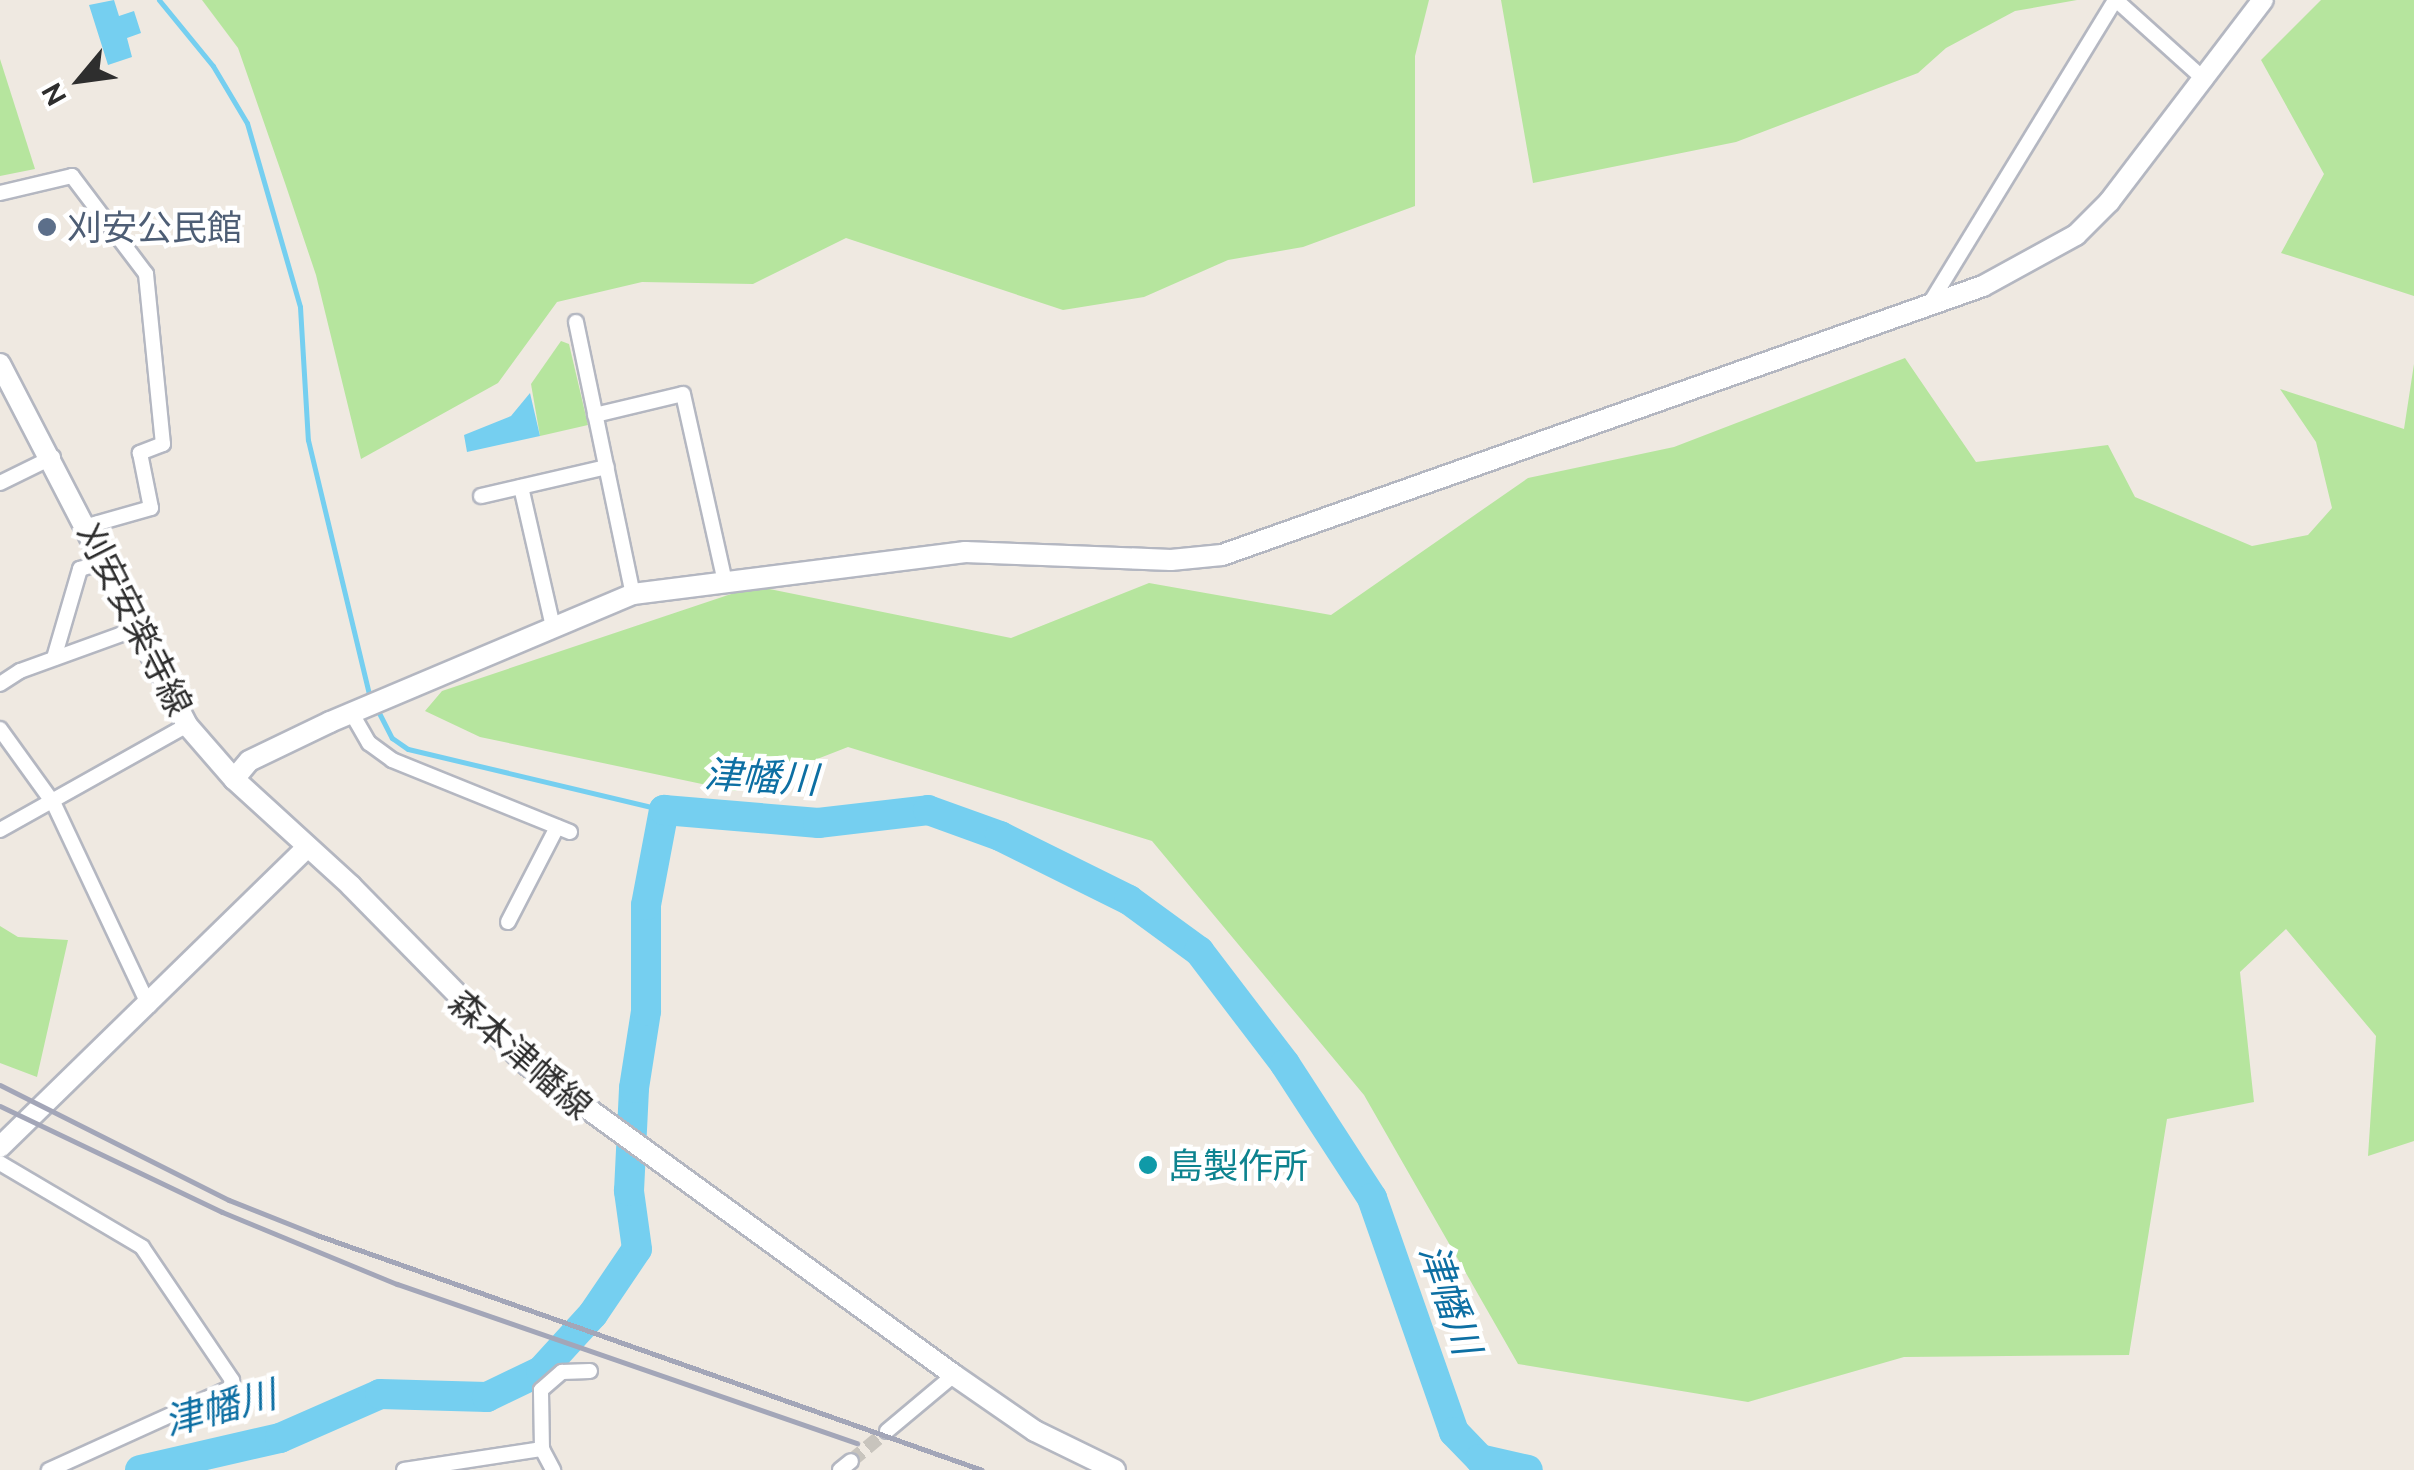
<!DOCTYPE html>
<html>
<head>
<meta charset="utf-8">
<style>
  body { margin:0 }
  #map { position:relative; width:2414px; height:1470px; overflow:hidden; background:#efe9e1; font-family:Ubuntu,"Noto Sans JP",sans-serif }
  div>[style] { position:absolute }
  .green>* { inset:0; background:#b6e59e }
  .water>* { inset:0; background:#75cff0 }
  .stream>* { height:5px; margin:-2.5px; padding:0 2.5px; transform-origin:2.5px; border-radius:2.5px; background:#75cff0 }
  .river>* { height:30px; margin:-15px; padding:0 15px; transform-origin:15px; border-radius:15px; background:#75cff0 }
  .street-tunnel>* { height:14px; margin-top:-7px; transform-origin:0; background:repeating-linear-gradient(90deg,#c8c4bd 0 14px,transparent 0 21px) }
  .roads { filter:drop-shadow(2px 0 #b4b7c1) drop-shadow(-2px 0 #b4b7c1) drop-shadow(0 2px #b4b7c1) drop-shadow(0 -2px #b4b7c1) }
  .street>* { height:14px; margin:-7px; padding:0 7px; transform-origin:7px; border-radius:7px; background:#fff }
  .secondary>* { height:20px; margin:-10px; padding:0 10px; transform-origin:10px; border-radius:10px; background:#fff }
  .rail>* { height:5px; margin:-2.5px; padding:0 2.5px; transform-origin:2.5px; border-radius:2.5px; background:#a3a6b8 }
  .dots>* { width:28px; height:28px; translate:-50% -50%; box-sizing:border-box; border:5px solid #fff; border-radius:50% }
  span { translate:-50% -50%; white-space:nowrap; text-align:center; line-height:1.15; -webkit-text-stroke:9px #fff; paint-order:stroke }
  .service-label { font-size:35px; color:#4e5e75 }
  .left { translate:0 -50%; text-align:left }
  .street-label { font-size:35px; color:#2e2e2e }
  .culture-label { font-size:35px; color:#0d838f }
  .water-label { font-size:38px; color:#0d6fa3; font-style:italic }
  .north { position:absolute; left:30px; top:30px; width:100px; height:100px; -webkit-text-stroke:8px #fff; paint-order:stroke; rotate:241deg; font-size:28px; font-weight:700; line-height:40px; text-align:center; color:#2e2e2e }
  .north::after { content:''; display:block; margin:auto; width:35px; height:45px; background:#2e2e2e; clip-path:polygon(50% 0,100% 100%,50% 72%,0 100%) }
</style>
</head>
<body>
<div id="map">
  <div class="green">
    <i style="clip-path:polygon(202px 0,1429px 0,1415px 56px,1415px 206px,1303px 247px,1228px 260px,1144px 297px,1063px 310px,846px 238px,753px 284px,642px 282px,557px 302px,498px 383px,361px 459px,316px 275px,285px 183px,238px 48px)"></i>
    <i style="clip-path:polygon(1501px 0,2077px 0,2015px 11px,1946px 48px,1918px 73px,1736px 142px,1533px 183px)"></i>
    <i style="clip-path:polygon(2321px 0,2414px 0,2414px 296px,2281px 253px,2324px 174px,2261px 60px)"></i>
    <i style="clip-path:polygon(0 59px,35px 169px,0 176px)"></i>
    <i style="clip-path:polygon(561px 341px,569px 344px,588px 425px,540px 436px,531px 384px)"></i>
    <i style="clip-path:polygon(1905px 358px,1976px 462px,2108px 445px,2135px 497px,2252px 546px,2308px 535px,2332px 508px,2316px 442px,2280px 389px,2404px 429px,2414px 364px,2414px 1141px,2368px 1156px,2376px 1036px,2286px 929px,2240px 972px,2254px 1102px,2167px 1119px,2129px 1355px,1904px 1357px,1748px 1402px,1518px 1364px,1364px 1095px,1152px 841px,848px 747px,735px 791px,480px 737px,425px 711px,442px 691px,755px 586px,1011px 638px,1149px 583px,1331px 615px,1528px 478px,1674px 447px)"></i>
    <i style="clip-path:polygon(0 926px,18px 937px,68px 940px,37px 1077px,0 1063px)"></i>
  </div>
  <div class="water">
    <i style="clip-path:polygon(114px 0,119px 16px,134px 11px,141px 33px,127px 38px,132px 57px,108px 65px,89px 5px)"></i>
    <i style="clip-path:polygon(530px 393px,540px 436px,467px 452px,464px 435px,511px 416px)"></i>
  </div>
  <div class="stream">
    <i style="left:159px;top:0;width:85px;rotate:50.7deg"></i>
    <i style="left:213px;top:66px;width:66px;rotate:59.2deg"></i>
    <i style="left:247px;top:123px;width:191px;rotate:73.9deg"></i>
    <i style="left:300px;top:307px;width:133px;rotate:86.6deg"></i>
    <i style="left:308px;top:440px;width:265px;rotate:76.5deg"></i>
    <i style="left:376px;top:707px;width:35px;rotate:63deg"></i>
    <i style="left:392px;top:738px;width:19px;rotate:35deg"></i>
    <i style="left:408px;top:749px;width:263px;rotate:13.4deg"></i>
  </div>
  <div class="river">
    <i style="left:140px;top:1470px;width:144px;rotate:-12.9deg"></i>
    <i style="left:280px;top:1438px;width:109px;rotate:-23.7deg"></i>
    <i style="left:380px;top:1394px;width:107px;rotate:1.6deg"></i>
    <i style="left:487px;top:1397px;width:60px;rotate:-25.7deg"></i>
    <i style="left:541px;top:1371px;width:77px;rotate:-47.6deg"></i>
    <i style="left:593px;top:1314px;width:78px;rotate:-55.9deg"></i>
    <i style="left:637px;top:1249px;width:59px;rotate:-97.9deg"></i>
    <i style="left:629px;top:1191px;width:103px;rotate:-87.2deg"></i>
    <i style="left:634px;top:1088px;width:78px;rotate:-81.1deg"></i>
    <i style="left:646px;top:1011px;width:106px;rotate:-90deg"></i>
    <i style="left:646px;top:905px;width:97px;rotate:-79.3deg"></i>
    <i style="left:664px;top:810px;width:155px;rotate:4.8deg"></i>
    <i style="left:818px;top:823px;width:111px;rotate:-6.7deg"></i>
    <i style="left:928px;top:810px;width:77px;rotate:19.9deg"></i>
    <i style="left:1000px;top:836px;width:144px;rotate:26.4deg"></i>
    <i style="left:1129px;top:900px;width:87px;rotate:36.1deg"></i>
    <i style="left:1199px;top:951px;width:142px;rotate:52.7deg"></i>
    <i style="left:1285px;top:1064px;width:160px;rotate:57deg"></i>
    <i style="left:1372px;top:1198px;width:248px;rotate:70.7deg"></i>
    <i style="left:1454px;top:1432px;width:37px;rotate:46deg"></i>
    <i style="left:1480px;top:1459px;width:49px;rotate:12.9deg"></i>
  </div>
  <div class="street-tunnel">
    <i style="left:851px;top:1461px;width:47px;rotate:-39.8deg"></i>
  </div>
  <div class="roads">
    <div class="street">
      <i style="left:2116px;top:0;width:120px;rotate:42deg"></i>
      <i style="left:0;top:193px;width:74px;rotate:-13.3deg"></i>
      <i style="left:72px;top:176px;width:123px;rotate:52.9deg"></i>
      <i style="left:146px;top:274px;width:171px;rotate:84.3deg"></i>
      <i style="left:163px;top:444px;width:25px;rotate:159deg"></i>
      <i style="left:140px;top:453px;width:56px;rotate:78.7deg"></i>
      <i style="left:151px;top:508px;width:66px;rotate:164.1deg"></i>
      <i style="left:1929px;top:305px;width:357px;rotate:-58.6deg"></i>
      <i style="left:576px;top:322px;width:278px;rotate:78.2deg"></i>
      <i style="left:595px;top:415px;width:90px;rotate:-13.4deg"></i>
      <i style="left:683px;top:394px;width:193px;rotate:77.4deg"></i>
      <i style="left:0;top:483px;width:59px;rotate:-26.1deg"></i>
      <i style="left:521px;top:487px;width:144px;rotate:77.1deg"></i>
      <i style="left:481px;top:496px;width:129px;rotate:-13deg"></i>
      <i style="left:54px;top:658px;width:93px;rotate:-73.7deg"></i>
      <i style="left:80px;top:569px;width:27px;rotate:-17deg"></i>
      <i style="left:0;top:684px;width:24px;rotate:-33deg"></i>
      <i style="left:20px;top:671px;width:127px;rotate:-19.9deg"></i>
      <i style="left:351px;top:712px;width:36px;rotate:60deg"></i>
      <i style="left:369px;top:743px;width:29px;rotate:36deg"></i>
      <i style="left:392px;top:760px;width:192px;rotate:22deg"></i>
      <i style="left:0;top:729px;width:92px;rotate:54.2deg"></i>
      <i style="left:54px;top:804px;width:223px;rotate:64.8deg"></i>
      <i style="left:0;top:830px;width:214px;rotate:-29.3deg"></i>
      <i style="left:508px;top:922px;width:107px;rotate:-62.7deg"></i>
      <i style="left:0;top:1163px;width:165px;rotate:30.6deg"></i>
      <i style="left:142px;top:1247px;width:161px;rotate:55.9deg"></i>
      <i style="left:232px;top:1380px;width:8px;rotate:104deg"></i>
      <i style="left:230px;top:1388px;width:199px;rotate:155.6deg"></i>
      <i style="left:887px;top:1431px;width:87px;rotate:-39.9deg"></i>
      <i style="left:542px;top:1449px;width:59px;rotate:-91deg"></i>
      <i style="left:541px;top:1390px;width:28px;rotate:-41deg"></i>
      <i style="left:562px;top:1372px;width:28px;rotate:-2deg"></i>
      <i style="left:404px;top:1470px;width:140px;rotate:-8.7deg"></i>
      <i style="left:542px;top:1449px;width:24px;rotate:62deg"></i>
      <i style="left:840px;top:1470px;width:14px;rotate:-39deg"></i>
    </div>
    <div class="secondary">
      <i style="left:0;top:364px;width:407px;rotate:62.6deg"></i>
      <i style="left:187px;top:725px;width:72px;rotate:49deg"></i>
      <i style="left:234px;top:779px;width:159px;rotate:42.4deg"></i>
      <i style="left:351px;top:886px;width:248px;rotate:45.5deg"></i>
      <i style="left:525px;top:1063px;width:530px;rotate:36.03deg"></i>
      <i style="left:954px;top:1375px;width:98px;rotate:34.7deg"></i>
      <i style="left:1035px;top:1431px;width:89px;rotate:26deg"></i>
      <i style="left:234px;top:779px;width:23px;rotate:-50deg"></i>
      <i style="left:249px;top:761px;width:90px;rotate:-25.7deg"></i>
      <i style="left:330px;top:722px;width:329px;rotate:-22.9deg"></i>
      <i style="left:633px;top:594px;width:335px;rotate:-7.2deg"></i>
      <i style="left:965px;top:552px;width:206px;rotate:2.2deg"></i>
      <i style="left:1171px;top:560px;width:51px;rotate:-5.6deg"></i>
      <i style="left:1222px;top:555px;width:807px;rotate:-19.47deg"></i>
      <i style="left:1983px;top:286px;width:106px;rotate:-28.7deg"></i>
      <i style="left:2076px;top:235px;width:47px;rotate:-45deg"></i>
      <i style="left:2109px;top:202px;width:254px;rotate:-52.7deg"></i>
      <i style="left:0;top:1147px;width:428px;rotate:-44.3deg"></i>
    </div>
  </div>
  <div class="rail">
    <i style="left:0;top:1085px;width:256px;rotate:26.7deg"></i>
    <i style="left:229px;top:1200px;width:95px;rotate:21.7deg"></i>
    <i style="left:317px;top:1235px;width:705px;rotate:19.46deg"></i>
    <i style="left:0;top:1106px;width:246px;rotate:25.5deg"></i>
    <i style="left:222px;top:1212px;width:189px;rotate:22.4deg"></i>
    <i style="left:397px;top:1284px;width:487px;rotate:19.1deg"></i>
  </div>
  <div class="dots">
    <i style="left:47px;top:227px;background:#5c6f8a"></i>
    <i style="left:1148px;top:1165px;background:#0f9aa8"></i>
  </div>
  <div class="service-label">
    <span class="left" style="left:67px;top:227px">刈安公民館</span>
  </div>
  <div class="street-label">
    <span style="left:135px;top:619px;rotate:63deg">刈安安楽寺線</span>
    <span style="left:521px;top:1054px;rotate:41deg">森本津幡線</span>
  </div>
  <div class="culture-label">
    <span class="left" style="left:1168px;top:1165px">島製作所</span>
  </div>
  <div class="water-label">
    <span style="left:761px;top:777px;rotate:3deg">津幡川</span>
    <span style="left:1450px;top:1299px;rotate:71deg">津幡川</span>
    <span style="left:220px;top:1408px;rotate:-15deg">津幡川</span>
  </div>
  <div class="north">N</div>
</div>
</body>
</html>
